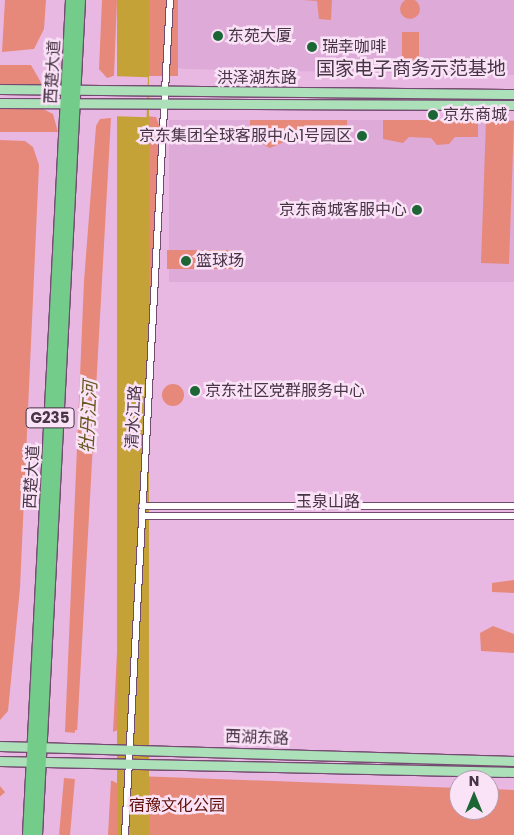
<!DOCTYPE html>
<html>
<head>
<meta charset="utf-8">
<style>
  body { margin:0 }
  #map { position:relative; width:514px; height:835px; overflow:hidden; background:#e8b8e2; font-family:Poppins,"Noto Sans SC",sans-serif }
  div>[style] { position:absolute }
  .built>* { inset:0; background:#deaad8; transform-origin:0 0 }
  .green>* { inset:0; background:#e6897a; transform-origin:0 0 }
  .round { border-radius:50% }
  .water>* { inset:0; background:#c5a237; transform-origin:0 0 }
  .pier>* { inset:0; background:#e8b8e2; transform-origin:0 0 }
  .roads { filter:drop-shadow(1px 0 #744b70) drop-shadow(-1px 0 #744b70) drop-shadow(0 1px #744b70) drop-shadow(0 -1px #744b70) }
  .minor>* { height:6px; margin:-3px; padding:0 3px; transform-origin:3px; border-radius:3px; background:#fff }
  .major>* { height:9px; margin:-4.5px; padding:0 4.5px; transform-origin:4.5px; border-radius:4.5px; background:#abe0b8 }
  .highway>* { height:10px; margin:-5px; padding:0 5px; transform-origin:5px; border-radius:5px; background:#73cc89 }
  .dots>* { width:14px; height:14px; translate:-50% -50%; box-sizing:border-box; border:2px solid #fae2f7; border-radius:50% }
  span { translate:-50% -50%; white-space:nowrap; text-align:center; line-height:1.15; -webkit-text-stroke:5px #fae2f7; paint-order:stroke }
  .shield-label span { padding:1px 4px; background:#fae2f7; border:1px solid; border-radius:4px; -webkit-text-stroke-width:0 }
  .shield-label { font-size:15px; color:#473445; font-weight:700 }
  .poi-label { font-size:16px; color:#473445 }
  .left { translate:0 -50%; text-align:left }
  .right { translate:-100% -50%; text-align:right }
  .street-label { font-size:16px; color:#473445 }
  .park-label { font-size:16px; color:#5e0e06 }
  .water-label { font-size:18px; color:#68561f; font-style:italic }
  .quarter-label { font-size:19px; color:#473445 }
  .north { position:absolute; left:449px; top:770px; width:50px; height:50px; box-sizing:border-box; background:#fae2f7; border:1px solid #b29cb0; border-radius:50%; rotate:0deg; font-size:14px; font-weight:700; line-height:20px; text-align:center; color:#473445 }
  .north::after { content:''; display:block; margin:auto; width:18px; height:22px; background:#1b6634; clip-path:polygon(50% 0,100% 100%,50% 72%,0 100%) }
</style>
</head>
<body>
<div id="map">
  <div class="built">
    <i style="clip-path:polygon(178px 0,514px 0,514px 75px,184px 69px,175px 67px)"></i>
    <i style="left:169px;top:120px;width:345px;height:162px"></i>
  </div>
  <div class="green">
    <i class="round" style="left:400px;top:-1px;width:20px;height:20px"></i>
    <i style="clip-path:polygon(5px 0,46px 0,44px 29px,34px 49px,2px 52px)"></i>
    <i style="clip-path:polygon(102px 0,117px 0,114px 76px,107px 78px,99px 69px)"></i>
    <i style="left:149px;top:0;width:29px;height:76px"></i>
    <i style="clip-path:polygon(303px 0,332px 0,331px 20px,319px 19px,317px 1px)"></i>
    <i style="left:402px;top:32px;width:17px;height:38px"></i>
    <i style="clip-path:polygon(0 65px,31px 65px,43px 86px,0 86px)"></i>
    <i style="clip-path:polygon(0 109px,43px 109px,53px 114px,58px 132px,0 132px)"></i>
    <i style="clip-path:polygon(144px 116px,156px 117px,161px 130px,128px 726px,113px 732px)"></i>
    <i style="clip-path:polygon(111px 118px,77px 733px,65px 732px,84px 281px,96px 126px,100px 119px)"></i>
    <i style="clip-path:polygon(250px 120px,347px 120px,347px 140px,328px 144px,327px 139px,305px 133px,270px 148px,250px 137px)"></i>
    <i style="clip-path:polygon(383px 120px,478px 120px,478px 137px,455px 137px,449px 144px,437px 145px,431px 138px,409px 137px,403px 143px,383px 139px)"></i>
    <i style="left:486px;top:120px;width:28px;height:143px;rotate:2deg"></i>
    <i style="clip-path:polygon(0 140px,25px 141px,33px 147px,39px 165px,20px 588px,8px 711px,0 720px)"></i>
    <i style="left:233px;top:250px;width:19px;height:66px;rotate:90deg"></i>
    <i class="round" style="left:162px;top:384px;width:22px;height:22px"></i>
    <i style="clip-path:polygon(514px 580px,514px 593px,492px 592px,492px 583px)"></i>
    <i style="clip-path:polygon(493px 626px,514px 634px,514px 653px,481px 651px,480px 633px)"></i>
    <i style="clip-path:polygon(137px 776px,459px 788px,459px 810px,489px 810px,489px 789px,514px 790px,514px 835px,130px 835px,133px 782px)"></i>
    <i style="left:64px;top:778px;width:11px;height:57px;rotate:5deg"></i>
    <i style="clip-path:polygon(111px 780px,126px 788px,123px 835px,108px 835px)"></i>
    <i style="left:0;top:786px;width:8px;height:49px;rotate:50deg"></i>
  </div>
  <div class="water">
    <i style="left:117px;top:0;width:32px;height:836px"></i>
  </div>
  <div class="pier">
    <i style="left:112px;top:76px;width:36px;height:40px;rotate:2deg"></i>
    <i style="left:75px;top:730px;width:41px;height:49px;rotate:3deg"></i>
  </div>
  <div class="roads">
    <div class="minor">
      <i style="left:142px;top:506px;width:372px"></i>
      <i style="left:142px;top:516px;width:372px"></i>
      <i style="left:125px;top:835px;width:836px;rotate:-86.92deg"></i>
    </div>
    <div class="major">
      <i style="left:0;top:89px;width:514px;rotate:0.56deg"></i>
      <i style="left:0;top:103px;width:514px;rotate:0.22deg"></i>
      <i style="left:0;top:746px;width:514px;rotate:1.67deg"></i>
      <i style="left:0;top:761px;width:514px;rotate:1.23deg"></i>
    </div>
    <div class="highway">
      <i style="left:28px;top:835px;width:836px;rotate:-87.05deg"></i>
      <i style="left:37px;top:835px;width:836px;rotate:-87.05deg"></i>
    </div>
  </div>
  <div class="dots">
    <i style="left:218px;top:36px;background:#1b6634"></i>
    <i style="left:312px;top:47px;background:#1b6634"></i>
    <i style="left:433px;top:115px;background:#1b6634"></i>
    <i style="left:362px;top:136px;background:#1b6634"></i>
    <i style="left:417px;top:210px;background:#1b6634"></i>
    <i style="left:186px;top:261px;background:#1b6634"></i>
    <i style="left:195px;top:391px;background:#1b6634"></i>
  </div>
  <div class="shield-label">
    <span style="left:50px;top:418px">G235</span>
  </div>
  <div class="poi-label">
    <span class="left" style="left:228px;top:36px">东苑大厦</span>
    <span class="left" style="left:322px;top:47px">瑞幸咖啡</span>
    <span class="left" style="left:443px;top:115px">京东商城</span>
    <span class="right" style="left:352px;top:136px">京东集团全球客服中心1号园区</span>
    <span class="right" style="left:407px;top:210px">京东商城客服中心</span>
    <span class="left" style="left:196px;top:261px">篮球场</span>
    <span class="left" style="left:205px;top:391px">京东社区党群服务中心</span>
  </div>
  <div class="street-label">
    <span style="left:53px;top:72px;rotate:-87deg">西楚大道</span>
    <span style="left:257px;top:78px">洪泽湖东路</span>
    <span style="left:134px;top:417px;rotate:-87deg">清水江路</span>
    <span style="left:32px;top:477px;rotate:-87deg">西楚大道</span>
    <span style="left:328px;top:502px">玉泉山路</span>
    <span style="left:257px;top:738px;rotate:2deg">西湖东路</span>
  </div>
  <div class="park-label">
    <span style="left:177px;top:806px">宿豫文化公园</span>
  </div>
  <div class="water-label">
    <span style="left:89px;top:417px;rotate:-87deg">牡丹江河</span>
  </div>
  <div class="quarter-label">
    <span style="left:411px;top:69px">国家电子商务示范基地</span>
  </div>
  <div class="north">N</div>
</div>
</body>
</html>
